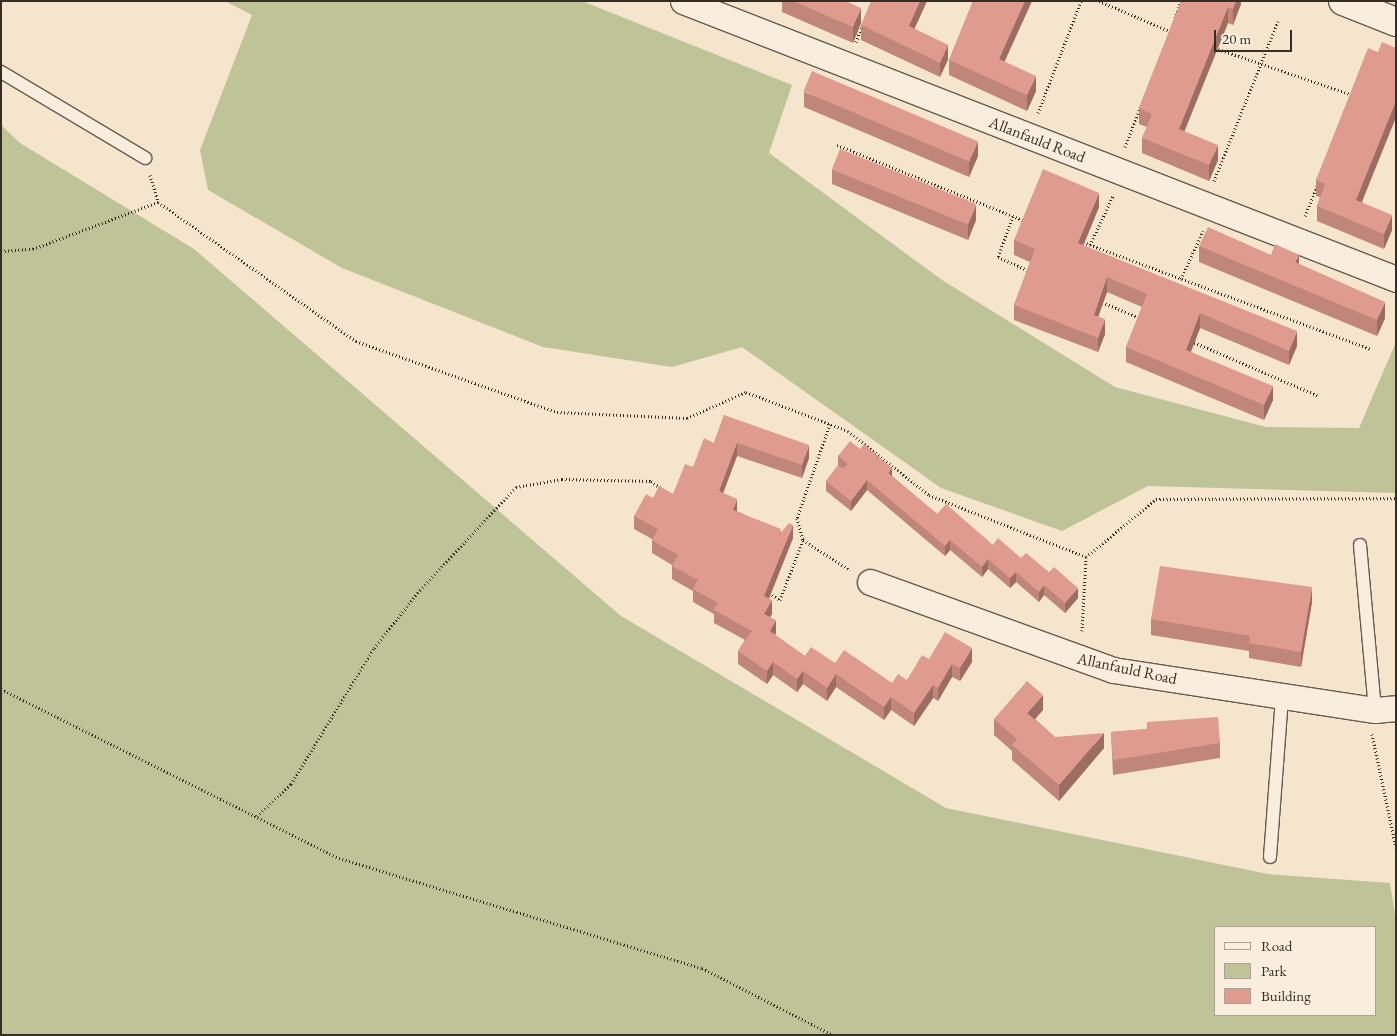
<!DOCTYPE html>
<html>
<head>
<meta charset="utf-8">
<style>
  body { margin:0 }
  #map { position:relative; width:1397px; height:1036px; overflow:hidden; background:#f6e5cd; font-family:"EB Garamond",serif }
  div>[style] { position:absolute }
  .green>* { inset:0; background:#bec497 }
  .path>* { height:3px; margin-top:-1.5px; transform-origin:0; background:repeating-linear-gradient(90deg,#352e24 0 1px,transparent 0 3.5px) }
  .roads { filter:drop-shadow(1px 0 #655c4e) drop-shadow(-1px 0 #655c4e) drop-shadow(0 1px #655c4e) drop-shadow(0 -1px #655c4e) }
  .service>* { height:12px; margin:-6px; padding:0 6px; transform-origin:6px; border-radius:6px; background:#f9eede }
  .minor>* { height:25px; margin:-12.5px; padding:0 12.5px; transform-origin:12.5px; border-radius:12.5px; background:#f9eede }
  .tertiary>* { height:28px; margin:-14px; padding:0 14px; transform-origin:14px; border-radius:14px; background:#f9eede }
  .wall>* { inset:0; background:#c0867a }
  .shaded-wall>* { inset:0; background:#9c6d63 }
  .building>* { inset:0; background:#df9c8e; transform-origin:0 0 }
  span { translate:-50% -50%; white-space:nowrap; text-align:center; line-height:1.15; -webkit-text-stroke:4px #f9eede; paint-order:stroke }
  .street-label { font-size:16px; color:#352e24 }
  .frame { position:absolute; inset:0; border:2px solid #352e24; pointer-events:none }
  .legend { position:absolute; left:1214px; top:926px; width:162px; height:90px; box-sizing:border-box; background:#f9eede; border:1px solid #aba194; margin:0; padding:6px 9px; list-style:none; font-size:15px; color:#352e24 }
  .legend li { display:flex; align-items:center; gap:10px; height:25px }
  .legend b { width:25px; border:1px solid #aba194 }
  .scale { position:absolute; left:1214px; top:30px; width:78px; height:22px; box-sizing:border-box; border:2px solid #352e24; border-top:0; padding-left:6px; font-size:15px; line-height:18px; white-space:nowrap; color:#352e24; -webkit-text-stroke:4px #f9eede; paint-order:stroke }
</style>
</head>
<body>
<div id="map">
  <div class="green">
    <i style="clip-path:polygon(225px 1px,582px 1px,792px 85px,769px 153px,942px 280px,1115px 387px,1266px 427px,1359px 428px,1396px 342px,1396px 493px,1148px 486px,1062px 531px,941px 488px,742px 347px,672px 367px,543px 347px,342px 268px,208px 190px,200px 150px,252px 15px)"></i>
    <i style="clip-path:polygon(evenodd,1px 125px,20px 143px,194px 249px,621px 616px,946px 808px,1268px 874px,1390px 883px,1396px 921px,1396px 1035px,1px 1035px,1px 125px,1216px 927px,1376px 927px,1376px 1015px,1216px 1015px,1216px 927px)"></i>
  </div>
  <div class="path">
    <i style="left:1099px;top:1px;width:82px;rotate:23.1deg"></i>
    <i style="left:1175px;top:18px;width:18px;rotate:-71deg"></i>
    <i style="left:856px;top:42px;width:16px;rotate:-68deg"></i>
    <i style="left:1215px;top:48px;width:146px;rotate:18.8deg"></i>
    <i style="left:1038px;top:113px;width:120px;rotate:-69deg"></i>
    <i style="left:837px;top:145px;width:203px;rotate:22deg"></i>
    <i style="left:1125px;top:147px;width:42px;rotate:-69deg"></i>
    <i style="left:150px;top:175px;width:28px;rotate:73deg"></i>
    <i style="left:158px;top:202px;width:242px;rotate:35.1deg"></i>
    <i style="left:356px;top:341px;width:213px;rotate:19.5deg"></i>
    <i style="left:557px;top:412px;width:130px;rotate:2.6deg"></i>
    <i style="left:687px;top:418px;width:64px;rotate:-23.8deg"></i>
    <i style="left:746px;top:392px;width:109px;rotate:20.9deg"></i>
    <i style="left:848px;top:431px;width:103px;rotate:38.3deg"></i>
    <i style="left:929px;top:495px;width:169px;rotate:21.5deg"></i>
    <i style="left:1086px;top:557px;width:91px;rotate:-39.6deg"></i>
    <i style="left:1156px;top:499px;width:240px;rotate:-0.2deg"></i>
    <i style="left:1214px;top:181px;width:172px;rotate:-68.2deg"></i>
    <i style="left:1013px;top:216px;width:44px;rotate:110.1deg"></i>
    <i style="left:998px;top:257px;width:34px;rotate:24deg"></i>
    <i style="left:1305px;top:216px;width:35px;rotate:-68deg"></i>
    <i style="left:1080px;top:241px;width:309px;rotate:20.4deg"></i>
    <i style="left:1090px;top:245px;width:54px;rotate:-64.9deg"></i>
    <i style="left:1px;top:251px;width:32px;rotate:-4deg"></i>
    <i style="left:33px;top:249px;width:134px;rotate:-20.6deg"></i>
    <i style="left:1181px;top:279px;width:53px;rotate:-65.4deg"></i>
    <i style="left:1099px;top:301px;width:44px;rotate:22.5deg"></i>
    <i style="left:1191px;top:341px;width:139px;rotate:23.3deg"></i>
    <i style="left:830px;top:424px;width:100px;rotate:109.3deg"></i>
    <i style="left:797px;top:518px;width:23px;rotate:75deg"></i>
    <i style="left:803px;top:540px;width:56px;rotate:32.6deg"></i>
    <i style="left:769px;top:593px;width:13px;rotate:32deg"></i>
    <i style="left:780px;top:600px;width:64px;rotate:-69deg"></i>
    <i style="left:1082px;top:631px;width:74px;rotate:-86.9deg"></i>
    <i style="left:1px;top:689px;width:378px;rotate:26.6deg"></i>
    <i style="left:339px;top:858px;width:379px;rotate:16.9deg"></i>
    <i style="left:702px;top:968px;width:147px;rotate:27.1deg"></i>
    <i style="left:1372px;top:734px;width:116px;rotate:78.1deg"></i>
    <i style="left:257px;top:816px;width:47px;rotate:-43.3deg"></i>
    <i style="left:291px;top:784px;width:159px;rotate:-58.6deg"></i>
    <i style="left:374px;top:648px;width:74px;rotate:-51.6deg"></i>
    <i style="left:420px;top:590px;width:141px;rotate:-47deg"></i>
    <i style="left:516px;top:487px;width:47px;rotate:-9.9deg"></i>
    <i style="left:562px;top:479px;width:89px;rotate:1.3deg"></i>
    <i style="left:651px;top:481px;width:19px;rotate:36deg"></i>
  </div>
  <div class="roads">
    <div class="service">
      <i style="left:1px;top:72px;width:168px;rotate:30.8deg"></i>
      <i style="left:1360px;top:545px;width:166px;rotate:84.8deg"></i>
      <i style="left:1270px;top:857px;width:161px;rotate:-85.7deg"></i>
    </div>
    <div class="minor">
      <i style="left:683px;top:1px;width:765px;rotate:21.3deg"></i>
      <i style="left:870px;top:582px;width:258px;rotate:19.9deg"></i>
      <i style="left:1113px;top:670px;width:265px;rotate:8.7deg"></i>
      <i style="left:1375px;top:710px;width:21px;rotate:-5deg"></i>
    </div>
    <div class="tertiary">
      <i style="left:1343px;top:1px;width:57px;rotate:21.6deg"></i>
    </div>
  </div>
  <div class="wall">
    <i style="clip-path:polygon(782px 1px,846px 1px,861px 23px,853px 43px,782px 12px)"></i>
    <i style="clip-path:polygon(927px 1px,914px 29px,948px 45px,940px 77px,861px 40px,861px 25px)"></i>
    <i style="clip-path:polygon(973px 1px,1032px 1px,1004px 61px,1036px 91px,1027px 111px,949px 75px,949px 60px)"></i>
    <i style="clip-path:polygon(1181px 1px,1241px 1px,1241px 4px,1233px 25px,1228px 23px,1184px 131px,1218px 160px,1209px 181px,1142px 153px,1142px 138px,1147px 127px,1139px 124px,1139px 108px)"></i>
    <i style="clip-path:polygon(1396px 48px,1396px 117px,1362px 202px,1392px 230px,1384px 249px,1317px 221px,1317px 206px,1320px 197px,1316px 196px,1316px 180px,1378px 52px)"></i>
    <i style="clip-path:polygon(804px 92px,978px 156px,969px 177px,804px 107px)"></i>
    <i style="clip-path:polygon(832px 169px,976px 220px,968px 240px,832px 184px)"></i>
    <i style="clip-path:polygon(1099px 207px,1083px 246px,1297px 346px,1289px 365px,1200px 328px,1191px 352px,1273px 400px,1264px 420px,1126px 362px,1126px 347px,1142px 307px,1107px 292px,1098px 316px,1105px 334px,1098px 352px,1014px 320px,1014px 305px,1030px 262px,1014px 255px,1014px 240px)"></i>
    <i style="clip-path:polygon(1199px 246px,1271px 255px,1299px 264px,1385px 318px,1377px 336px,1199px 262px)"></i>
    <i style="clip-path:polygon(724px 415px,809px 458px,802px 478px,737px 456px,723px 493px,737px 511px,793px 538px,769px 599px,772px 614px,770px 617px,776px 633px,775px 635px,805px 656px,835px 663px,892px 683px,907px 680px,929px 659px,972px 662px,960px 681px,952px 677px,938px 701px,933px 698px,914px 726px,891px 710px,884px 720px,836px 687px,827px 701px,803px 684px,797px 692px,773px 675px,767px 684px,738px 664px,738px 651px,745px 640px,714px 623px,714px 614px,693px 602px,693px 591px,672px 579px,672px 565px,652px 553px,652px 539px,634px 529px,634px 516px,653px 498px,673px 494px,693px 467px,714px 443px)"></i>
    <i style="clip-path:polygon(838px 456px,892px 476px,937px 514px,993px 545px,1021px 558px,1078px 598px,1065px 613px,1044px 595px,1039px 602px,1016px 582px,1010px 588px,988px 569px,982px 577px,950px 550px,945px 556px,867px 490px,851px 511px,826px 491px,826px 481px,838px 466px)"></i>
    <i style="clip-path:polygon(1312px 602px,1301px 667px,1249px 658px,1249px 651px,1151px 635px,1151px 619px)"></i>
    <i style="clip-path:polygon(1043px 710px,1035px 719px,1055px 737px,1104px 748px,1059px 801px,1012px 760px,1012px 751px,994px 735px,994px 719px)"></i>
    <i style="clip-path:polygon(1147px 722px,1220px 743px,1220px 758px,1113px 775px,1111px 732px,1147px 729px)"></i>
  </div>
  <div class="shaded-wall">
    <i style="clip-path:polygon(920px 1px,927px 1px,909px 41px,909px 26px)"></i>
    <i style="clip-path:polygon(1025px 1px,1032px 1px,999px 74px,999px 59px)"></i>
    <i style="clip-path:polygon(1236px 1px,1241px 1px,1241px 4px,1233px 25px,1233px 9px)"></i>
    <i style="clip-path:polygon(1228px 7px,1228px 23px,1179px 145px,1179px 129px)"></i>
    <i style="clip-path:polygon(861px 8px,861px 23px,853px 43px,853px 27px)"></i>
    <i style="clip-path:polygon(948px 45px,948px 60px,940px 77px,940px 63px)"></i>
    <i style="clip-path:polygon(1036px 76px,1036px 91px,1027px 111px,1027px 95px)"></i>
    <i style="clip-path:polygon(1396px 101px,1396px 117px,1356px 216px,1356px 200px)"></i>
    <i style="clip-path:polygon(978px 141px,978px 156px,969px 177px,969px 162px)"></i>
    <i style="clip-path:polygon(1218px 145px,1218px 160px,1209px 181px,1209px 165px)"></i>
    <i style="clip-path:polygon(1099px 193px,1099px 207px,1078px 258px,1078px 243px)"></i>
    <i style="clip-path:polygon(976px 205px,976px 220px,968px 240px,968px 224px)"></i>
    <i style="clip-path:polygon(1392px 215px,1392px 230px,1384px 249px,1384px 234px)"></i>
    <i style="clip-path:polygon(1299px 255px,1299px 270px,1295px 262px)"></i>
    <i style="clip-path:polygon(1107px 277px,1107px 292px,1094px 329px,1094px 315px)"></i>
    <i style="clip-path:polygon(1385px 302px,1385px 318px,1377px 336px,1377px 320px)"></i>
    <i style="clip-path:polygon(1200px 313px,1200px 328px,1186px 364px,1186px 350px)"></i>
    <i style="clip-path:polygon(1105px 319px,1105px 334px,1098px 352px,1098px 338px)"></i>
    <i style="clip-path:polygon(1297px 331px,1297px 346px,1289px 365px,1289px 351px)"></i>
    <i style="clip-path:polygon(1273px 386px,1273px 400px,1264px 420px,1264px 405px)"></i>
    <i style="clip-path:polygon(737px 443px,737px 456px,719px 504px,719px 491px)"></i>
    <i style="clip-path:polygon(809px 445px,809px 458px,802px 478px,802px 465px)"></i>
    <i style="clip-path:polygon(892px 468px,892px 478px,888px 473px)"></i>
    <i style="clip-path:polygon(867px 480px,867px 490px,851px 511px,851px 501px)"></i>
    <i style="clip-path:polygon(737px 499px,737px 512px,733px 510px)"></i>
    <i style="clip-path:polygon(793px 525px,793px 538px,764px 610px,764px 596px)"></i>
    <i style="clip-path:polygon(950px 540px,950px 550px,945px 556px,945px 546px)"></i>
    <i style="clip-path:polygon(988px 559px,988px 569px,982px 577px,982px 567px)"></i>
    <i style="clip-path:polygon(1016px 572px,1016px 582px,1010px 588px,1010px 578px)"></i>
    <i style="clip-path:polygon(1044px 585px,1044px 595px,1039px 602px,1039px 592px)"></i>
    <i style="clip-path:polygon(1312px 587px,1312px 602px,1301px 667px,1301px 652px)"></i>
    <i style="clip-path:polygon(1078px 588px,1078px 598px,1065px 613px,1065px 603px)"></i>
    <i style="clip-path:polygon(772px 600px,772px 614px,764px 627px,764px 614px)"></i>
    <i style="clip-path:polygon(776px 620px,776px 633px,770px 644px,770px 631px)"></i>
    <i style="clip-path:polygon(972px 648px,972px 662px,960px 681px,960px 668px)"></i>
    <i style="clip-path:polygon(773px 662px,773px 675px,767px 684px,767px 671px)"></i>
    <i style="clip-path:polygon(952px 664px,952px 677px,938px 701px,938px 688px)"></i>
    <i style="clip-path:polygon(803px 671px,803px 684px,797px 692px,797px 679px)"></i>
    <i style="clip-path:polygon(836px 674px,836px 687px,827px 701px,827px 688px)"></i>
    <i style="clip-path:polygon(933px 685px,933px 698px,914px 726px,914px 713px)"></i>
    <i style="clip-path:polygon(1043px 695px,1043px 710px,1027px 728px,1027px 713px)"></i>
    <i style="clip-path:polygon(891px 697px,891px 710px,884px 720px,884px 707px)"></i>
    <i style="clip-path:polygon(1104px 733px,1104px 748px,1059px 801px,1059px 785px)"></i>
  </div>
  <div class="building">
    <i style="clip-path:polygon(793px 1px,846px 1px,861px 8px,853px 27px)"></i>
    <i style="clip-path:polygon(871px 1px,920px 1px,909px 26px,948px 45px,940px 63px,861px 25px)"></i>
    <i style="clip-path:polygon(973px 1px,1025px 1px,999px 59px,1036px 76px,1027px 95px,949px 60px)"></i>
    <i style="clip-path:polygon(1181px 1px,1236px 1px,1233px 9px,1228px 7px,1179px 129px,1218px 145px,1209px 165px,1142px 138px,1152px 114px,1139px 108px)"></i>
    <i style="clip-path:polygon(1382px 42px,1396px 48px,1396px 101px,1356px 200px,1392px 215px,1384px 234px,1317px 206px,1325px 184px,1316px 180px,1368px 48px,1378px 52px)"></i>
    <i style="left:812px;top:71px;width:180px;height:22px;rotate:23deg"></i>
    <i style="left:840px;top:149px;width:147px;height:22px;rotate:22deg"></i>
    <i style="clip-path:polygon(1043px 169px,1099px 193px,1078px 243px,1297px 331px,1289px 351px,1200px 313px,1186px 350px,1273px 386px,1264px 405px,1126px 347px,1147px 294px,1107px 277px,1094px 315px,1105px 319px,1098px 338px,1014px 305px,1035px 249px,1014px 240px)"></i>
    <i style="clip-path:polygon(1208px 227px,1271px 255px,1275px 244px,1299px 255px,1295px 262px,1385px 302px,1377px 320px,1199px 246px)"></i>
    <i style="clip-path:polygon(724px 415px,809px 445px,802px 465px,737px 443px,719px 491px,737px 499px,733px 510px,781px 529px,779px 535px,789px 523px,793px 525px,764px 596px,772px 600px,764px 614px,776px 620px,770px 631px,805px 656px,811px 647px,835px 663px,844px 650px,892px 683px,898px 674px,907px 680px,922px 655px,929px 659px,945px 632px,972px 648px,960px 668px,952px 664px,938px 688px,933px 685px,914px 713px,891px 697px,884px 707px,836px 674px,827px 688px,803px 671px,797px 679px,773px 662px,767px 671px,738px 651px,752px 631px,714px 610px,718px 603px,693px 589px,698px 580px,672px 566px,678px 555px,652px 540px,658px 529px,634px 516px,646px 494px,653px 498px,659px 486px,673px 494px,685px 464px,693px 467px,704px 438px,714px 443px)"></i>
    <i style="clip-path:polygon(850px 441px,860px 449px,864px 444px,892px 468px,888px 473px,937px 514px,946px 504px,993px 545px,998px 538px,1021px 558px,1026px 553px,1049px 572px,1054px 567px,1078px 588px,1065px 603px,1044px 585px,1039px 592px,1016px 572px,1010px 578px,988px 559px,982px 567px,950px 540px,945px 546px,867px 480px,851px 501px,826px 481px,838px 465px,843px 469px,848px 464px,838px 456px)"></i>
    <i style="clip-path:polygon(1160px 566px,1312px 587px,1301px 652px,1249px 643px,1250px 636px,1151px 619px)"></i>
    <i style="clip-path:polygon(1027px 681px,1043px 695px,1027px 713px,1055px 737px,1104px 733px,1059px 785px,1012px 745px,1017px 739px,994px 719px)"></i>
    <i style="clip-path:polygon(1218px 717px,1220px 743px,1113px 760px,1111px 732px,1148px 729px,1147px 722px)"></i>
  </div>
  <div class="street-label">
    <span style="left:1037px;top:140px;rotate:21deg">Allanfauld Road</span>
    <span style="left:1127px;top:669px;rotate:12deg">Allanfauld Road</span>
  </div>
  <div class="frame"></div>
  <ul class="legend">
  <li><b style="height:6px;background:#f9eede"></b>Road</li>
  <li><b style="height:14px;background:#bec497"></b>Park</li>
  <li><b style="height:14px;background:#df9c8e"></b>Building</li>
  </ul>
  <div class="scale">20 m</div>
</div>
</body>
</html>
